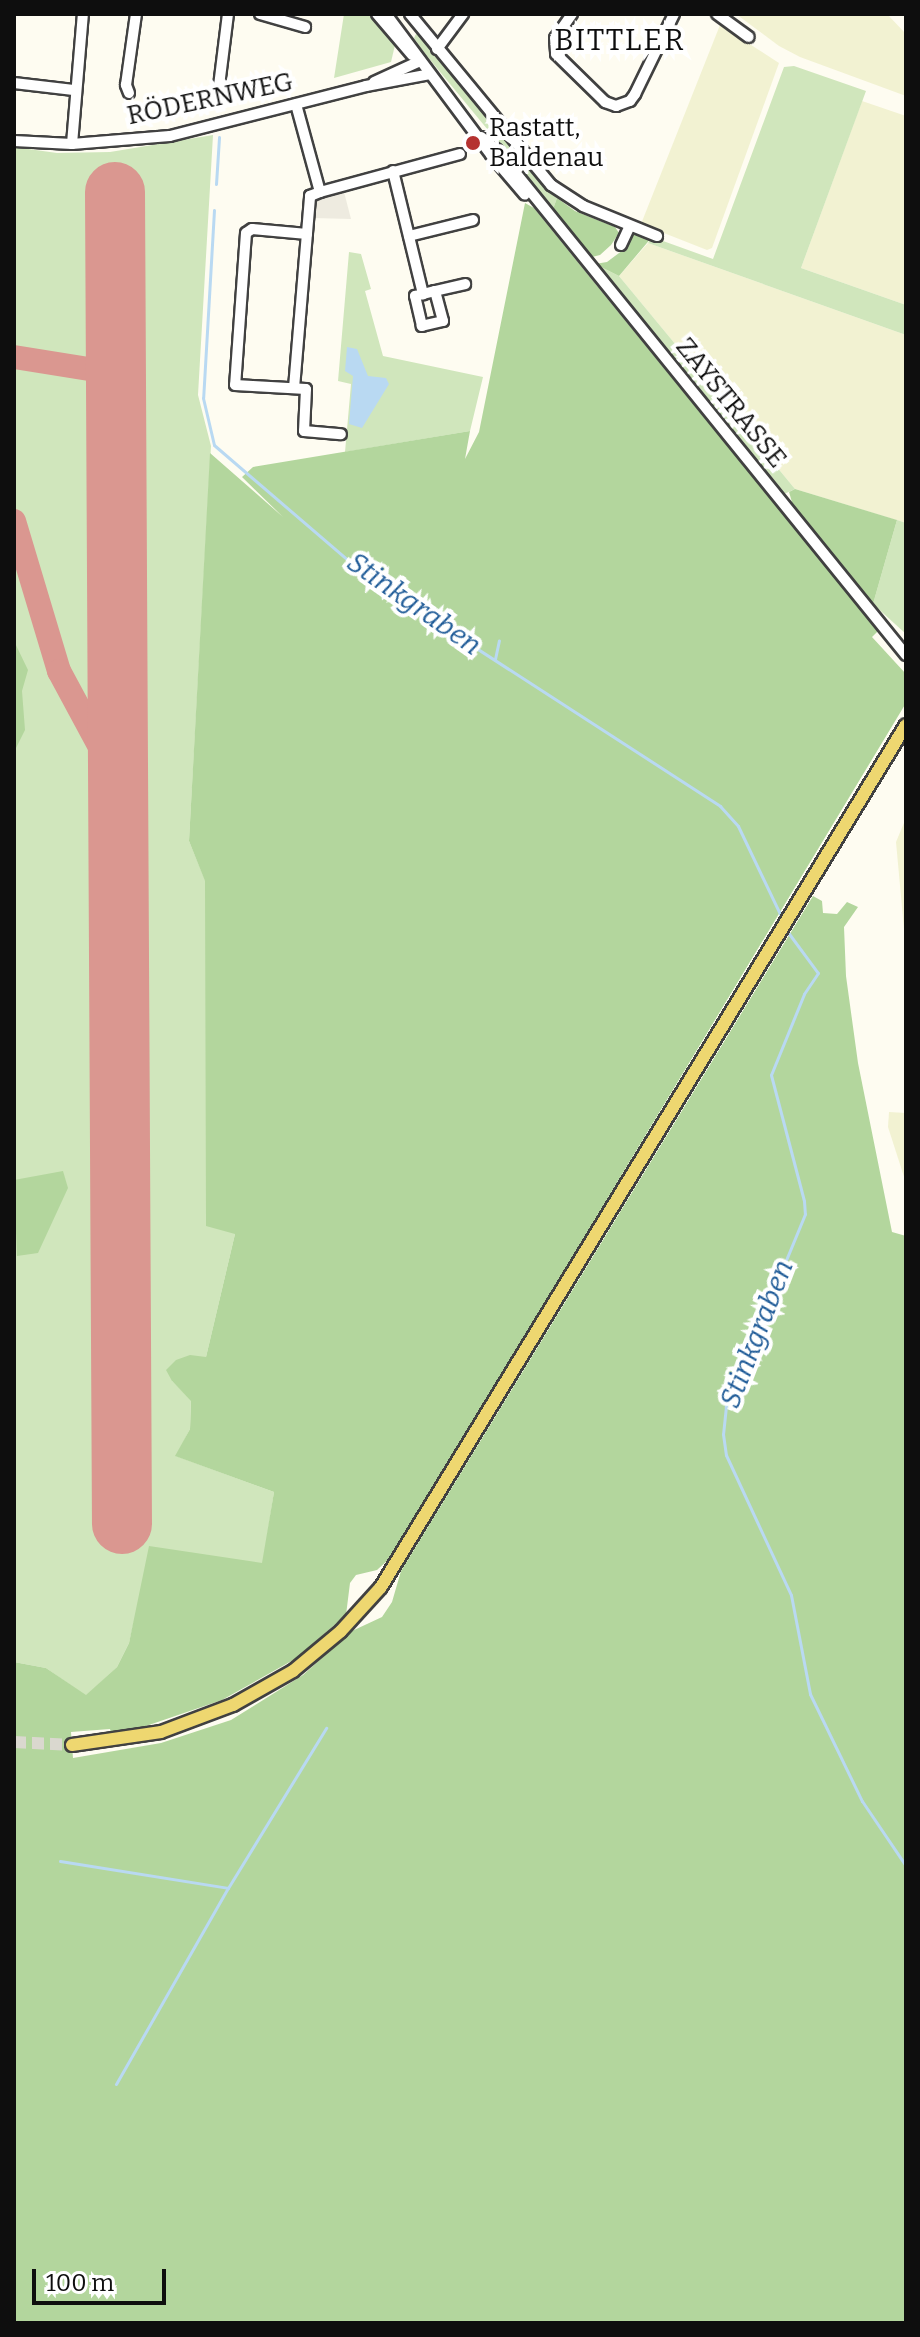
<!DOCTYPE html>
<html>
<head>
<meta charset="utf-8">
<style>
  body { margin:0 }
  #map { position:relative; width:920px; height:2337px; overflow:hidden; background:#fefcf1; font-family:Bitter,serif }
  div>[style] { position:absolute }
  .farmland>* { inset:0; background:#f2f2d2 }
  .green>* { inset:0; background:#d0e6bc }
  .forest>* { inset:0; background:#b3d69d }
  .plaza>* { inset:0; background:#eeebe0 }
  .water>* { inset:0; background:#b9d9f2 }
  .stream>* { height:3px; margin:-1.5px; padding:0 1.5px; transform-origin:1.5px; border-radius:1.5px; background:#b9d9f2 }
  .taxiway>* { height:24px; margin:-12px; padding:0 12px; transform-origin:12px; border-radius:12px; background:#da9790 }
  .runway>* { height:60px; margin:-30px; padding:0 30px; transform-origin:30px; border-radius:30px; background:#da9790 }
  .major-tunnel>* { height:12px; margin-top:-6px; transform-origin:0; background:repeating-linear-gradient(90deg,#dad8cf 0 12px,transparent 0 18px) }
  .roads { filter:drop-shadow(2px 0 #414141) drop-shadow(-2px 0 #414141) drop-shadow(0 2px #414141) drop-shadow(0 -2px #414141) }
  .minor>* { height:10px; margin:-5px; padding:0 5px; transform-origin:5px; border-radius:5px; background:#fff }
  .major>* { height:12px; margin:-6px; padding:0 6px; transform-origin:6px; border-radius:6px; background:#eed770 }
  .dots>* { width:22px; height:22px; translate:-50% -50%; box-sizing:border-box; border:4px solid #fff; border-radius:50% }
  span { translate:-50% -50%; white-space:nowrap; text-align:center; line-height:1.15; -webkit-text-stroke:8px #fff; paint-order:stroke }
  .street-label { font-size:26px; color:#0e0e0e }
  .poi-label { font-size:26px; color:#0e0e0e }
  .left { translate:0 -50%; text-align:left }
  .water-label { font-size:28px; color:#205c98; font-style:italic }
  .quarter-label { font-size:30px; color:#0e0e0e; letter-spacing:2px }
  .frame { position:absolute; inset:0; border:16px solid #0e0e0e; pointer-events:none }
  .scale { position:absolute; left:32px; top:2269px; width:134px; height:36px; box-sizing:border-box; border:4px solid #0e0e0e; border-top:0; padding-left:10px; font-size:24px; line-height:28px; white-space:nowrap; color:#0e0e0e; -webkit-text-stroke:6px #fff; paint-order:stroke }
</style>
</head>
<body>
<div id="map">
  <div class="farmland">
    <i style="clip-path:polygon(736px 14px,887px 14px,906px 34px,906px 96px,800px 57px,779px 46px)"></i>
    <i style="clip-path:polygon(720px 25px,779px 63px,712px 248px,707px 250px,641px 224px)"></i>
    <i style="clip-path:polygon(862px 101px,906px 116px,906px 305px,801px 268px)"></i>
    <i style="clip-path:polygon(648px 243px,906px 335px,906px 523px,795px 489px,619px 276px)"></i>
    <i style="clip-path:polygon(906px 818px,906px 951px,896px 842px)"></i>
    <i style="clip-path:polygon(889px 1112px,906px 1113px,906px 1183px,888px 1127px)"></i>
  </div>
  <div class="green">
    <i style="clip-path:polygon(344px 14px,368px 14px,395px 45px,391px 62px,334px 78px)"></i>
    <i style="clip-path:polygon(417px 32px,539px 182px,557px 198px,553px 209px,422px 50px,414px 38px)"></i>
    <i style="clip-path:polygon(794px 66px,866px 91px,801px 268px,906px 305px,906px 335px,648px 243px,652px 237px,713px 259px,784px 67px)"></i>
    <i style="clip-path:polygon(213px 135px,198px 395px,211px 446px,189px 841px,205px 880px,235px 1234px,206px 1357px,172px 1381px,191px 1400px,190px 1429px,176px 1456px,274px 1492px,263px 1563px,139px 1600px,129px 1643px,117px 1667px,86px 1696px,46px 1668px,14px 1662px,14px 147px,57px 153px,110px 152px)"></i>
    <i style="clip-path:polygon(349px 252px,361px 254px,371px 289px,365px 291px,383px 356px,483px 377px,470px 431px,345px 452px,351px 384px,338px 381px)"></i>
    <i style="clip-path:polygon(595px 264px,619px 276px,795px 489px,782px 495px)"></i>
    <i style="clip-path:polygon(897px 520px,906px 523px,906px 634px,873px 604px)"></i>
  </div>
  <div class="forest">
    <i style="clip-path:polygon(557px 198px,575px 211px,615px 227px,619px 233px,611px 245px,600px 255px,592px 257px,553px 209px)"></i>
    <i style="clip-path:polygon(525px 203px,534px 208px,589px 276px,878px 631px,872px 637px,906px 674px,906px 703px,407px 1531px,389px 1559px,377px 1570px,356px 1575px,350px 1583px,346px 1615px,295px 1659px,222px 1700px,146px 1726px,111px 1733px,110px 1729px,71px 1732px,73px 1758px,161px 1743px,231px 1720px,303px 1675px,352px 1631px,382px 1617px,392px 1602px,401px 1571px,813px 896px,822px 901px,823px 913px,837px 914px,847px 902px,858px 907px,844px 927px,846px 976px,858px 1063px,892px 1232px,906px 1236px,906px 2323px,14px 2323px,14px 1662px,46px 1668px,86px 1695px,117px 1667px,129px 1643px,149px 1546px,262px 1563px,274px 1492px,175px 1456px,190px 1429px,191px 1401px,172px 1381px,166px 1370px,176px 1360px,190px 1355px,206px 1357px,235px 1234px,206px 1226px,205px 881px,189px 841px,210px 453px,283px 517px,242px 477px,253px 467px,470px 431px,465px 459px,479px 432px)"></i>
    <i style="clip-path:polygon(636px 230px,652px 237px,619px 276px,595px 264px,607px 262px,623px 250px)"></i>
    <i style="clip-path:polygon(795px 489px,897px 520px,873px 604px,794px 509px,789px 492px)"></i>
    <i style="clip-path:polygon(14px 641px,28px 670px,22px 691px,25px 730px,14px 752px)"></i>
    <i style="clip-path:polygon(63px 1171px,68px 1188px,38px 1253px,17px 1256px,14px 1180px)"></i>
  </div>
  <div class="plaza">
    <i style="clip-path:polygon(343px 188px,351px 219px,313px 218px,315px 199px)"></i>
  </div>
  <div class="water">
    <i style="clip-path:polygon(347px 347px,357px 349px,368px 376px,386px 378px,389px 384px,362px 428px,349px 424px,353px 376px,345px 371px)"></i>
  </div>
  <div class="stream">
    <i style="left:216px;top:184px;width:47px;rotate:-86.3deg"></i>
    <i style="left:214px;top:210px;width:188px;rotate:93.3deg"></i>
    <i style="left:203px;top:398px;width:48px;rotate:76.8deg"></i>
    <i style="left:214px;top:445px;width:207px;rotate:40.7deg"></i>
    <i style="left:371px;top:580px;width:416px;rotate:32.9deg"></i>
    <i style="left:720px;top:806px;width:27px;rotate:48deg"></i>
    <i style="left:738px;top:826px;width:98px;rotate:64.5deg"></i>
    <i style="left:495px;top:659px;width:19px;rotate:-78deg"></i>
    <i style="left:787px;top:931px;width:52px;rotate:53.6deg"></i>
    <i style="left:818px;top:973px;width:25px;rotate:124deg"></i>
    <i style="left:804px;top:994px;width:87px;rotate:112.2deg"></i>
    <i style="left:771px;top:1075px;width:130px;rotate:75.3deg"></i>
    <i style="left:804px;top:1201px;width:13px;rotate:86deg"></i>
    <i style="left:805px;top:1214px;width:208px;rotate:112.4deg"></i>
    <i style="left:726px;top:1406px;width:28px;rotate:96deg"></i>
    <i style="left:723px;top:1434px;width:21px;rotate:82deg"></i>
    <i style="left:726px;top:1455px;width:154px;rotate:65.1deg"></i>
    <i style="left:791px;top:1595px;width:101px;rotate:79.1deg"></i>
    <i style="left:810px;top:1694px;width:119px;rotate:64.1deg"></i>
    <i style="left:862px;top:1801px;width:78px;rotate:55.9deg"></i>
    <i style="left:60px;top:1861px;width:170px;rotate:9.1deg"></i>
    <i style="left:116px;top:2084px;width:226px;rotate:-60.3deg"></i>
    <i style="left:228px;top:1888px;width:188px;rotate:-58.5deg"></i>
  </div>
  <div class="taxiway">
    <i style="left:14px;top:357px;width:101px;rotate:9.1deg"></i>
    <i style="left:14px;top:521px;width:157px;rotate:73.3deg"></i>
    <i style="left:59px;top:671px;width:120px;rotate:61.7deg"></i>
  </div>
  <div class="runway">
    <i style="left:115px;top:192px;width:1332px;rotate:89.7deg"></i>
  </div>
  <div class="major-tunnel">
    <i style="left:14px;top:1742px;width:58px;rotate:3deg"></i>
  </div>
  <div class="roads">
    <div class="minor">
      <i style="left:260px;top:14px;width:47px;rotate:16.1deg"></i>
      <i style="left:377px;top:14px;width:54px;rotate:49.5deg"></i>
      <i style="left:386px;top:14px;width:176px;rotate:53.3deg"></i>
      <i style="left:491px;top:155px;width:52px;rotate:49.6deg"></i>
      <i style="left:410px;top:14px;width:222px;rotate:50.5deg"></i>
      <i style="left:551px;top:185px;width:38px;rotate:33deg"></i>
      <i style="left:583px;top:206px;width:80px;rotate:22.1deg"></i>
      <i style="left:572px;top:14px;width:29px;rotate:125deg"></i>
      <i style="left:555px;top:38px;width:16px;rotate:86deg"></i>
      <i style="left:556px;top:54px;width:69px;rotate:44.4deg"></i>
      <i style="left:605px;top:102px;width:12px;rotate:20deg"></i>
      <i style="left:616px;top:106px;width:15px;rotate:-20deg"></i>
      <i style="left:630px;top:101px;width:9px;rotate:-54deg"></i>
      <i style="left:635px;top:94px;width:89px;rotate:-64deg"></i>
      <i style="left:717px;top:14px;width:39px;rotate:36deg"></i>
      <i style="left:437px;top:49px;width:44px;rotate:-53.4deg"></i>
      <i style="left:374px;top:82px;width:51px;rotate:-24.5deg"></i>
      <i style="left:14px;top:83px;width:60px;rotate:6.7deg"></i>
      <i style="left:219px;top:86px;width:73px;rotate:-82.9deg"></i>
      <i style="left:129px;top:93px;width:9px;rotate:-111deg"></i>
      <i style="left:126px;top:85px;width:72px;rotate:-82deg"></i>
      <i style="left:481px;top:137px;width:21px;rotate:39deg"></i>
      <i style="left:497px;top:150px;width:650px;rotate:51deg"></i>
      <i style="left:14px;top:141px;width:58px;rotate:3deg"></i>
      <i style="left:72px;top:144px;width:98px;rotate:-4.7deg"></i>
      <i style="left:170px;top:136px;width:202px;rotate:-14.3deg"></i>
      <i style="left:366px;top:86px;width:65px;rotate:-10.6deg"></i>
      <i style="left:72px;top:144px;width:130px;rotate:-85.2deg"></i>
      <i style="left:393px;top:171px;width:127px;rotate:76.3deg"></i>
      <i style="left:320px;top:192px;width:145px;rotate:-15.2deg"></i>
      <i style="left:307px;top:234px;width:55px;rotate:-174.8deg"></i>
      <i style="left:252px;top:229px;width:7px;rotate:146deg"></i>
      <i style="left:246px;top:233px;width:152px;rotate:94.1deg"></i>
      <i style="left:235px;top:385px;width:71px;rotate:3.2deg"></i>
      <i style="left:306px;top:389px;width:42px;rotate:92.7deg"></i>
      <i style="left:304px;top:431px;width:37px;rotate:5deg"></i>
      <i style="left:409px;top:236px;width:66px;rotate:-14deg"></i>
      <i style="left:621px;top:245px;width:21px;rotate:-65deg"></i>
      <i style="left:435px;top:291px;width:31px;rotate:75deg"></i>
      <i style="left:443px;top:321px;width:22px;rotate:167deg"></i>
      <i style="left:422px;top:326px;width:31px;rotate:-103deg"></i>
      <i style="left:415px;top:296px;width:21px;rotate:-14deg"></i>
      <i style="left:435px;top:291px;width:31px;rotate:-13deg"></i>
      <i style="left:294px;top:388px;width:193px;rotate:-85.2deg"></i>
      <i style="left:310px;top:196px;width:11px;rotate:-22deg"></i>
      <i style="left:320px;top:192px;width:91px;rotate:-105.3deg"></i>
    </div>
    <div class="major">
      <i style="left:72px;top:1745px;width:90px;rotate:-8.3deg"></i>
      <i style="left:161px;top:1732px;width:77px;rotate:-20.6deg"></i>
      <i style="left:233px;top:1705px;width:69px;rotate:-29.5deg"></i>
      <i style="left:293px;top:1671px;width:62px;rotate:-39.8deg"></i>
      <i style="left:341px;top:1631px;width:59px;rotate:-47.7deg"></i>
      <i style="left:381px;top:1587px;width:1009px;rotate:-58.66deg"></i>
    </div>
  </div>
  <div class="dots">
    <i style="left:473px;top:143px;background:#b53230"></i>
  </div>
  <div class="street-label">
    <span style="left:210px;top:99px;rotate:-12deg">RÖDERNWEG</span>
    <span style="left:731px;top:403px;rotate:51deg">ZAYSTRASSE</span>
  </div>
  <div class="poi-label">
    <span class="left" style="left:489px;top:143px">Rastatt,<br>Baldenau</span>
  </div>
  <div class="water-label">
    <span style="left:414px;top:604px;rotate:35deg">Stinkgraben</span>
    <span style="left:757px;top:1334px;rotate:-69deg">Stinkgraben</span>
  </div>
  <div class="quarter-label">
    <span style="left:620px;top:40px">BITTLER</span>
  </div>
  <div class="frame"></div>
  <div class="scale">100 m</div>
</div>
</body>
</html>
